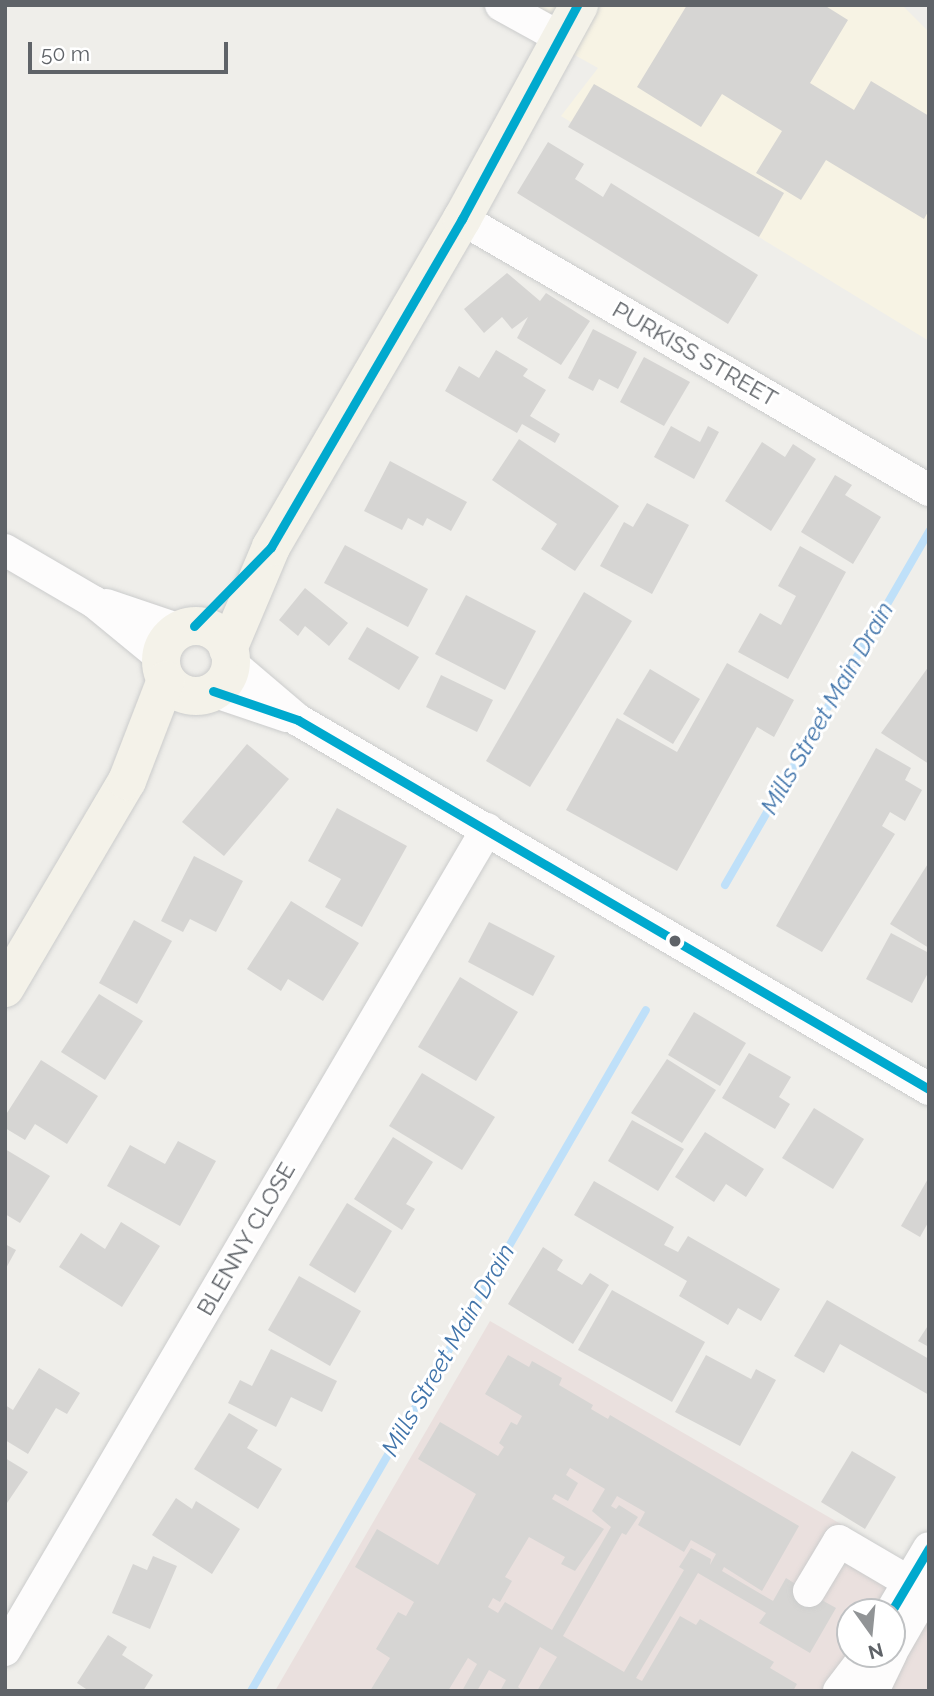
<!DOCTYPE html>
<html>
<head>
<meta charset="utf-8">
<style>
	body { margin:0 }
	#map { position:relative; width:934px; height:1696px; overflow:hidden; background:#efeeea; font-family:Raleway,sans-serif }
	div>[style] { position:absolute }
	.commercial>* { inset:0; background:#f7f3e4 }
	.medical>* { inset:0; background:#eae0de }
	.stream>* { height:8px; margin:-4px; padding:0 4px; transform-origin:4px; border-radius:4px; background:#bfe0f9 }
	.building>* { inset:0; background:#d6d5d3 }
	.roads { filter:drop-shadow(0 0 2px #cbcccc) drop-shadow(0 0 2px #cbcccc) }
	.minor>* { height:32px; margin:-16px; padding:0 16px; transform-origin:16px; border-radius:16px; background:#fdfcfc }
	.major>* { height:38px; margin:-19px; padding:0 19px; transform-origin:19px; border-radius:19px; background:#f4f2e9 }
	.major>.ring { margin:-19px; padding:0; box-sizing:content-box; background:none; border:38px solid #f4f2e9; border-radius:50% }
	.bus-1>* { height:9px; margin:-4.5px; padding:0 4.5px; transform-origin:4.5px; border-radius:4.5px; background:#00a9ce }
	.dots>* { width:19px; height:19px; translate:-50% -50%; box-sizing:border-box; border:4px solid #fff; border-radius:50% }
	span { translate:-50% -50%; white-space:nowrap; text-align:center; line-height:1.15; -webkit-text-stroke:6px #fff; paint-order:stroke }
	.street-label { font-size:23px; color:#5f6368 }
	.water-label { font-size:24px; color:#4174aa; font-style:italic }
	.frame { position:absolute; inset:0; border:7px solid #5f6368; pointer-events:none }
	.north { position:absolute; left:836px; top:1598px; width:70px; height:70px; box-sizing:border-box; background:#fff; border:2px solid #bfc1c3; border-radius:50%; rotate:165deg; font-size:19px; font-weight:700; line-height:28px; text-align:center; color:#5f6368 }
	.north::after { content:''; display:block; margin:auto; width:24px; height:32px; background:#919496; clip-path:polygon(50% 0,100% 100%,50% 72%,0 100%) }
	.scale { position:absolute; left:28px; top:42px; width:200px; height:32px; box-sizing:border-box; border:4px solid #5f6368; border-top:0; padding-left:9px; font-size:21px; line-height:24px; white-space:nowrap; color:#5f6368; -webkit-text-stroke:5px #fff; paint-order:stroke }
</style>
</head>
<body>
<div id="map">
	<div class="commercial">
		<i style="clip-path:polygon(485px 5px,902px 5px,929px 32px,929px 341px,561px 116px,598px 68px)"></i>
	</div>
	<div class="medical">
		<i style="clip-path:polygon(evenodd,490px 1321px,929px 1575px,929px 1691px,275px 1691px,490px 1321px,850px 1612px,892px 1612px,892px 1654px,850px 1654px,850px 1612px)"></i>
	</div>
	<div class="stream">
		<i style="left:725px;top:885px;width:409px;rotate:-60deg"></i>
		<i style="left:251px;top:1691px;width:787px;rotate:-59.89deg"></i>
	</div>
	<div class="building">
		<i style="clip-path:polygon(687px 5px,824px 5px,848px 20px,810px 83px,854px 110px,871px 81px,929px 116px,929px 210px,924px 219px,826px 160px,801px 200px,756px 173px,782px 131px,722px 94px,701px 127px,637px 87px)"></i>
		<i style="clip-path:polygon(594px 84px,784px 193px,759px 237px,568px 127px)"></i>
		<i style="clip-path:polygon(548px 142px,584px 164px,575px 179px,603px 197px,611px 183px,758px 275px,728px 324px,517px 193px)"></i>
		<i style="clip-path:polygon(507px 273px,540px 301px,546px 293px,590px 321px,561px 365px,517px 338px,528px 317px,512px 329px,502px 317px,484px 333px,464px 309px)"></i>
		<i style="clip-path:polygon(593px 329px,637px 352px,618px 389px,599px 379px,593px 391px,568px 378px)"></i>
		<i style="clip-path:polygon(496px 350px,528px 369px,523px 376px,546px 390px,530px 416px,560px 434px,555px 443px,522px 424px,517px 433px,445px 391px,459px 366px,479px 378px)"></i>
		<i style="clip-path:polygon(644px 357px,690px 382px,664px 426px,620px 402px)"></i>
		<i style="clip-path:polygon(671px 426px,700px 442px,708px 426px,719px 432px,694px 479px,654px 457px)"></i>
		<i style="clip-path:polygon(519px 439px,619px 506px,575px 571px,541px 549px,557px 524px,492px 480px)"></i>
		<i style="clip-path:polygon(762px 442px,785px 457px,793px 444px,816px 459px,771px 531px,725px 501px)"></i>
		<i style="clip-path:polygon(390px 461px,467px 502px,451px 531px,427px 518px,423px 526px,408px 518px,402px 530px,364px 511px)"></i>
		<i style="clip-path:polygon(835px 475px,852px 485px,845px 495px,881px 517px,853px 564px,801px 532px)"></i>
		<i style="clip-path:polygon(647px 503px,689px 525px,652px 594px,600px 566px,624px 522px,633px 527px)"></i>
		<i style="clip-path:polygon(345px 545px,428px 589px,408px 627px,324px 583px)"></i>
		<i style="clip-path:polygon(800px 546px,846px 572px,788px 679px,738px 652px,760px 613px,781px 625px,796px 596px,778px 586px)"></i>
		<i style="clip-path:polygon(305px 588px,348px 623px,329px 646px,305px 626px,298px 636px,279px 620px)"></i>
		<i style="clip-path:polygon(584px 592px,632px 621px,530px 787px,486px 761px)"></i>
		<i style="clip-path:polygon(466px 595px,536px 631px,505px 690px,435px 654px)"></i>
		<i style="clip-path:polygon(367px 627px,419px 657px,399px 690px,348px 659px)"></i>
		<i style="clip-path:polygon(727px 663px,794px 700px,774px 737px,757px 727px,677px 871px,566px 810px,617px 718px,677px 752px)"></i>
		<i style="clip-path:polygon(929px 666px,929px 764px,881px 733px)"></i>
		<i style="clip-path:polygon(650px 669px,700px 699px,673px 744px,623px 714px)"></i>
		<i style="clip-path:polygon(441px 675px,493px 700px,477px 732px,426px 707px)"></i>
		<i style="clip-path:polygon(247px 744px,289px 779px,224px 856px,182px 822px)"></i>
		<i style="clip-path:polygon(876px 748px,911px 768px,905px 780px,922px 790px,905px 821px,890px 812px,882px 826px,895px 834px,822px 952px,776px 926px)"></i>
		<i style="clip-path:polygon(337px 808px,407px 846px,362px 927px,325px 907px,341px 879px,308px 861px)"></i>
		<i style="clip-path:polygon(194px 856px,243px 881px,216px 932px,190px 919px,183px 932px,161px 921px)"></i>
		<i style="clip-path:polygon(929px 862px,929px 948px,890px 924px)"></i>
		<i style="clip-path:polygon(291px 901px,359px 943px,323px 1001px,288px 979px,281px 991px,247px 969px)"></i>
		<i style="clip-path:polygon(134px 920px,172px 941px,137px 1004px,99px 983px)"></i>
		<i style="clip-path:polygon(489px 922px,555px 956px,533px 996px,468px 962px)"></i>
		<i style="clip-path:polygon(891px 933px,929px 953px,929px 971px,912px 1003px,866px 979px)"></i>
		<i style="clip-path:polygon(460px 977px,518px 1012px,476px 1081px,418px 1047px)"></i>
		<i style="clip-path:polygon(99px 994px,143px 1021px,105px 1080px,61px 1052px)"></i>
		<i style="clip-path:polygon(694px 1012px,746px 1043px,720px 1086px,668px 1055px)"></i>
		<i style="clip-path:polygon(749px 1053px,791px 1077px,779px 1097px,790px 1104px,775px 1129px,722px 1098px)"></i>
		<i style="clip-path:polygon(667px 1059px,716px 1090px,682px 1143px,631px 1113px)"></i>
		<i style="clip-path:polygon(41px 1060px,98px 1096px,67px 1144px,35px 1124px,25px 1140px,5px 1128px,5px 1116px)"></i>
		<i style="clip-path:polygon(422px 1073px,495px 1117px,462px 1170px,389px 1126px)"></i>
		<i style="clip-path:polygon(814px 1108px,864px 1139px,833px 1189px,782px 1158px)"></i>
		<i style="clip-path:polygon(632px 1120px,684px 1149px,658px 1191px,608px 1161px)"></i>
		<i style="clip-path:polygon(705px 1132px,764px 1169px,746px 1197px,726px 1184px,714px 1202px,675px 1177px)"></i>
		<i style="clip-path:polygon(393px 1137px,433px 1162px,406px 1204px,415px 1209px,402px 1230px,354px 1199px)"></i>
		<i style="clip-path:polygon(178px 1141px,216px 1161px,180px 1226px,107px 1186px,130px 1145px,165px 1164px)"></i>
		<i style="clip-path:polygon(5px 1149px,50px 1176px,20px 1223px,5px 1214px)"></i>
		<i style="clip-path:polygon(929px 1177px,929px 1221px,920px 1237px,901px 1226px)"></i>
		<i style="clip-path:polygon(594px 1181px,674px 1227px,664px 1245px,678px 1252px,688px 1236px,780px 1289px,761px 1321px,738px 1308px,728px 1325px,679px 1296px,687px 1281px,574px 1215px)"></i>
		<i style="clip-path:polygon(347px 1203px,392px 1231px,355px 1293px,309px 1265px)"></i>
		<i style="clip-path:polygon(121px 1222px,160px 1246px,122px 1307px,59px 1267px,81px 1233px,105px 1249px)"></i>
		<i style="clip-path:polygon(5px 1244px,16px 1250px,5px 1270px)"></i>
		<i style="clip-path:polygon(543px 1247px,563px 1260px,557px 1270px,582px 1285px,590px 1273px,609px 1285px,573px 1344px,508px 1304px)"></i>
		<i style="clip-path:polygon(299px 1276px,361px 1311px,330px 1366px,268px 1330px)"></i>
		<i style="clip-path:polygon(612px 1290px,705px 1342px,672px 1402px,578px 1350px)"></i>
		<i style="clip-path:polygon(827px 1300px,929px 1359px,929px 1395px,840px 1344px,824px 1373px,794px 1356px)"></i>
		<i style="clip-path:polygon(929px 1324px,929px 1347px,918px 1341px)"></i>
		<i style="clip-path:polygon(271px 1349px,337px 1381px,322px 1412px,291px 1397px,276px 1427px,228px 1403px,240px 1380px,252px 1386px)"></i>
		<i style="clip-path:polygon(evenodd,508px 1355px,529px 1367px,532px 1361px,562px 1378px,559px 1385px,593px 1405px,591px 1409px,608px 1419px,610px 1415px,799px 1526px,762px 1591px,724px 1567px,722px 1571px,773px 1601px,786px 1578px,802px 1588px,798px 1595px,816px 1606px,820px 1599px,836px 1608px,810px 1653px,759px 1623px,766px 1613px,698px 1573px,636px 1678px,642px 1681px,680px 1616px,696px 1625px,700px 1619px,774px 1662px,770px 1668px,797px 1684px,793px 1691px,537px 1691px,557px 1657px,540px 1647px,518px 1687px,523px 1691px,500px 1691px,506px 1680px,489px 1670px,477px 1691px,462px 1691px,477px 1664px,468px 1658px,448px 1691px,370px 1691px,390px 1658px,376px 1649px,398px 1612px,406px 1616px,414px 1602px,355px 1567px,377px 1529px,438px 1565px,476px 1494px,418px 1459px,440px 1422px,498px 1456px,504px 1447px,499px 1443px,511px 1422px,517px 1425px,522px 1416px,485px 1394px,508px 1355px,570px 1468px,605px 1489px,592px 1511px,611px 1527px,552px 1630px,505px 1602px,498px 1613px,488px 1607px,493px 1598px,500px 1602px,512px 1581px,505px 1577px,529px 1537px,565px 1557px,561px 1564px,575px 1571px,604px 1529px,552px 1499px,555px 1494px,568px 1501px,578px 1483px,566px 1475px,570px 1468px,508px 1355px,617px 1496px,645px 1512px,638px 1525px,684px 1552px,691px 1540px,716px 1554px,710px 1565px,711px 1559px,691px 1548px,679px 1567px,684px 1570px,624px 1672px,563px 1636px,622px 1533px,626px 1535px,638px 1517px,619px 1505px,616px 1509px,611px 1506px,617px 1496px)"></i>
		<i style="clip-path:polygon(706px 1355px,751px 1379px,756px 1369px,776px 1380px,740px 1446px,675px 1412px)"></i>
		<i style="clip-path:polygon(39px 1368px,80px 1393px,67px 1414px,56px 1408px,28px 1454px,5px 1440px,5px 1405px,13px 1410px)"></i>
		<i style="clip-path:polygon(229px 1413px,258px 1430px,247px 1448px,282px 1469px,258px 1509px,194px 1469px)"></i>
		<i style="clip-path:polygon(852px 1451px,896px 1477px,865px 1529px,821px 1502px)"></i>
		<i style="clip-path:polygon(5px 1458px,28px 1472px,5px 1506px)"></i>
		<i style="clip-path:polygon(176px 1498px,192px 1509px,196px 1501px,240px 1529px,212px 1574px,152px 1535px)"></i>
		<i style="clip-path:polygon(153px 1556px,177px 1566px,150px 1629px,112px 1613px,133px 1564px,147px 1570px)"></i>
		<i style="clip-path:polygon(108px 1635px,127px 1647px,122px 1655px,153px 1675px,143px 1691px,89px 1691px,77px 1683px)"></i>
	</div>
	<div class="roads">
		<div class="minor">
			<i style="left:501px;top:5px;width:68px;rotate:28.8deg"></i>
			<i style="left:462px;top:219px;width:540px;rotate:30.13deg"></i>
			<i style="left:5px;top:550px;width:103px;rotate:30.3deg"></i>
			<i style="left:94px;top:602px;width:87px;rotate:39.4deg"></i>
			<i style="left:106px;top:605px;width:78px;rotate:18.7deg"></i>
			<i style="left:231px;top:663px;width:88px;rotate:40.4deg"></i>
			<i style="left:298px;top:720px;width:731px;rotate:30.32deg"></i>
			<i style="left:213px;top:691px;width:78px;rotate:18.7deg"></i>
			<i style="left:809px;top:1591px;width:58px;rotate:-59deg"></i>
			<i style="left:839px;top:1541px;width:101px;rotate:30.4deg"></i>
			<i style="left:891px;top:1612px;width:74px;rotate:-59.3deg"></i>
			<i style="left:5px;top:1650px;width:952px;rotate:-59.58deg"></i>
			<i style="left:892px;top:1651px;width:68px;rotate:-60deg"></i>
			<i style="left:839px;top:1691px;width:46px;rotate:-52.9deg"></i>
			<i style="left:873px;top:1691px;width:41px;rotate:-64.1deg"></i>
		</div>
		<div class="major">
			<i class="ring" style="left:161px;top:626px;width:32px;height:32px"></i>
			<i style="left:228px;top:649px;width:111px;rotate:-67.1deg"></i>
			<i style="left:271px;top:547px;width:380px;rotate:-59.8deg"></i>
			<i style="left:462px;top:219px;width:244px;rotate:-61.3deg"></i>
			<i style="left:5px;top:988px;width:240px;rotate:-59.5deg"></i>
			<i style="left:127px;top:781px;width:108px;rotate:-68.9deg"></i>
		</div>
	</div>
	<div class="bus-1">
		<i style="left:194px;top:626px;width:110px;rotate:-45.7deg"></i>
		<i style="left:271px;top:547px;width:380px;rotate:-59.8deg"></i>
		<i style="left:462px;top:219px;width:243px;rotate:-61.7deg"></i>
		<i style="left:213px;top:691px;width:90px;rotate:18.8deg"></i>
		<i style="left:298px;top:720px;width:731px;rotate:30.32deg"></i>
		<i style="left:891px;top:1612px;width:74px;rotate:-59.3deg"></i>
	</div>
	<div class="dots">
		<i style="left:675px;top:941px;background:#5f6368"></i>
	</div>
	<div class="street-label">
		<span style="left:695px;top:354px;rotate:30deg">PURKISS STREET</span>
		<span style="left:246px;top:1239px;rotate:-60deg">BLENNY CLOSE</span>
	</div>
	<div class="water-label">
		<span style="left:827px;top:708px;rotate:-60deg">Mills Street Main Drain</span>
		<span style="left:448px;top:1350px;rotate:-60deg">Mills Street Main Drain</span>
	</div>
	<div class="frame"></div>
	<div class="north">N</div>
	<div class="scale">50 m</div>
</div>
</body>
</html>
